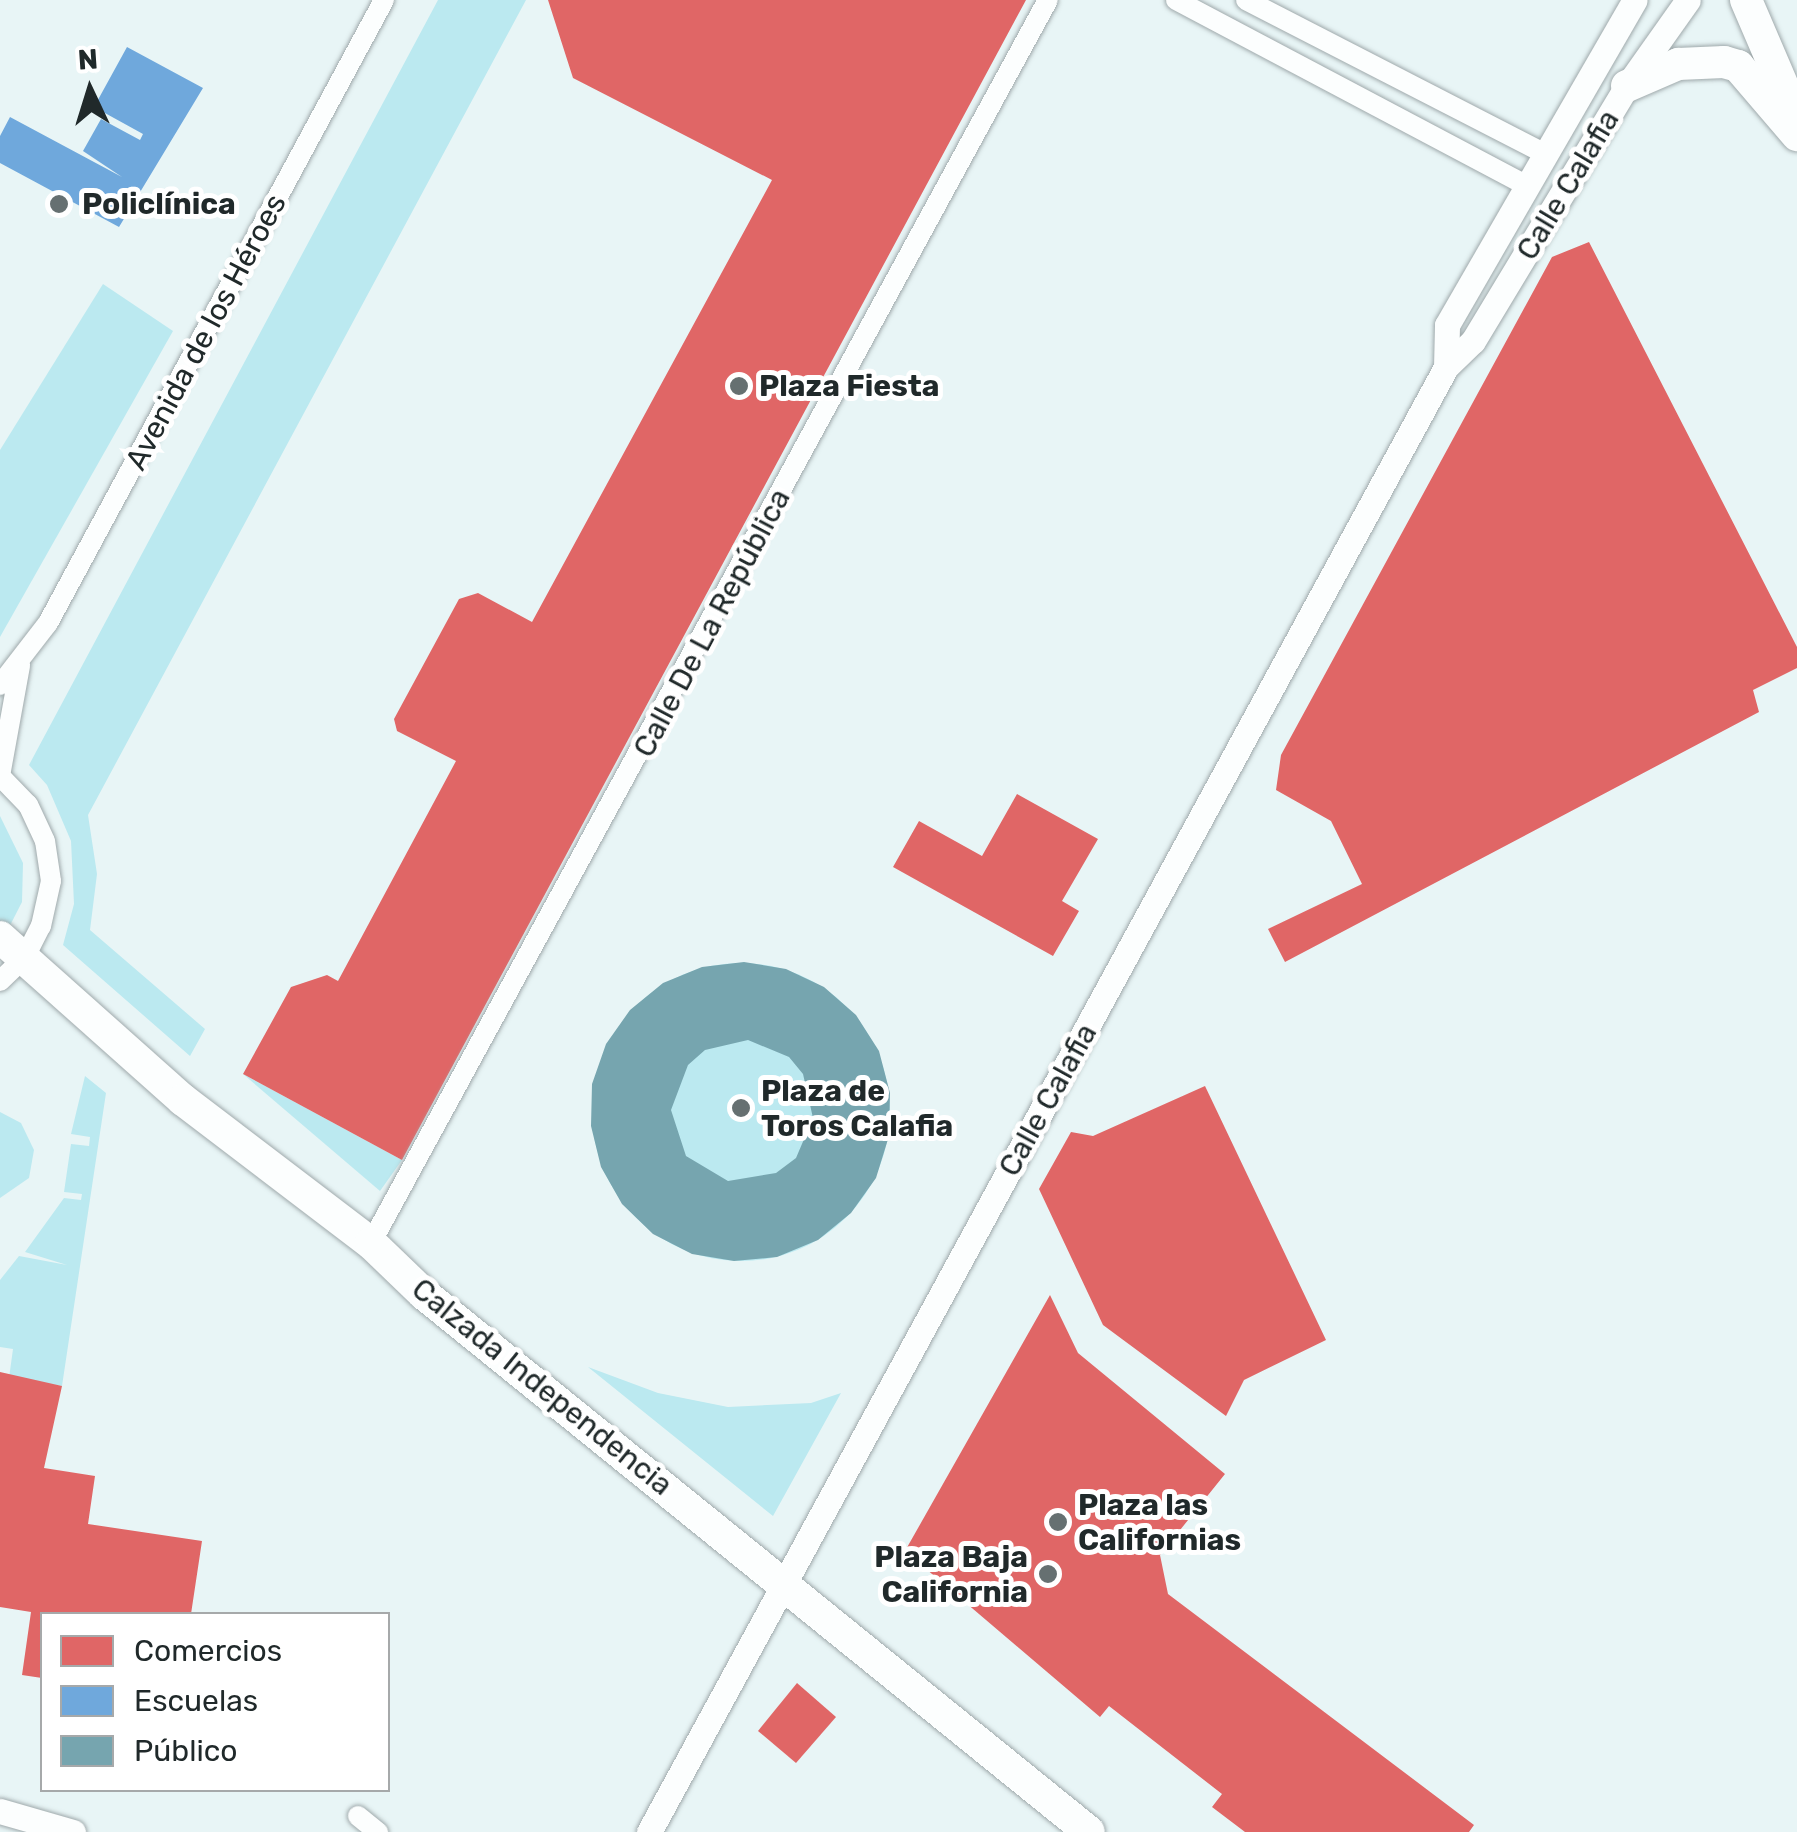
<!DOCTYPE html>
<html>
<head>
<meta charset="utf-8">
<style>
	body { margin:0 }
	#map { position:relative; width:1797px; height:1832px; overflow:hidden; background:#e8f5f6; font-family:Rubik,sans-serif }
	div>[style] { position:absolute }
	.green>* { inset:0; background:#bbe9f0 }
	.round { border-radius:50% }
	.shops>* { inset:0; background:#e06666 }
	.schools>* { inset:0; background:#6fa8dc }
	.public>* { inset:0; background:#76a5af }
	.roads { filter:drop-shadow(0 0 2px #9fa9ab) drop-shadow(0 0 2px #9fa9ab) }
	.minor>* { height:20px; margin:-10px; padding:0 10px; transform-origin:10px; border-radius:10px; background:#fcfefe }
	.tertiary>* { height:25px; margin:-12.5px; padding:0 12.5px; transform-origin:12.5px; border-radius:12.5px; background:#fcfefe }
	.primary>* { height:32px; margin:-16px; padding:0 16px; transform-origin:16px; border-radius:16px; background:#fcfefe }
	.dots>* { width:28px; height:28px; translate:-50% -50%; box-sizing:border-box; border:5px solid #fff; border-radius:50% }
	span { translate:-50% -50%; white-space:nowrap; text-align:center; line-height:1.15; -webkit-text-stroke:10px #fff; paint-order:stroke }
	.street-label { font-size:30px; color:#20292a }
	.poi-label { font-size:30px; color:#20292a; font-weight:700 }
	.left { translate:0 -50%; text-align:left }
	.right { translate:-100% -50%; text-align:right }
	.legend { position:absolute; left:40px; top:1612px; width:350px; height:180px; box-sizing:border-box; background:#fff; border:2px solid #a6a9aa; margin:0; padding:12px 18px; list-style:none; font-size:30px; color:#20292a }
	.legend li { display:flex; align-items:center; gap:20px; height:50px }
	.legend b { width:50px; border:2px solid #a6a9aa }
	.north { position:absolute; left:40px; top:40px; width:100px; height:100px; -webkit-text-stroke:8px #fff; paint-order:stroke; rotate:356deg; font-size:28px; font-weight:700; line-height:40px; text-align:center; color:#20292a }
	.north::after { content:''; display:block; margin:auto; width:35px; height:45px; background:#20292a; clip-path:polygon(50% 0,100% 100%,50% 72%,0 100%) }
</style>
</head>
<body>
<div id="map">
	<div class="green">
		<i style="clip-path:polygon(438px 0,526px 0,88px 815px,97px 874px,90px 930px,205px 1029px,190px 1056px,63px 945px,74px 904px,71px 841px,47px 785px,29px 765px)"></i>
		<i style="clip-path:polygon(103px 284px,173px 331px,0 637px,0 450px)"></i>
		<i style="clip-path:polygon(0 816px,23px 863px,22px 902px,0 945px)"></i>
		<i class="round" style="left:592px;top:963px;width:298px;height:298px"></i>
		<i style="clip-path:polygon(243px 1074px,402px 1160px,380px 1191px)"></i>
		<i style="clip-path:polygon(85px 1076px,106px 1093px,62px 1386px,9px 1378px,13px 1349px,0 1347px,0 1280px,19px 1256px,67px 1265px,25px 1252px,64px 1198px,81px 1200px,82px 1194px,64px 1192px,71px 1144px,89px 1146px,90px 1137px,71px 1134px)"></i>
		<i style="clip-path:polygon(0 1112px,21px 1123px,34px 1150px,29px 1178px,0 1198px)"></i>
		<i style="clip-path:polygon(588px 1367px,658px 1393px,728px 1407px,811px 1403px,841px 1393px,773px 1516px)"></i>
	</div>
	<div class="shops">
		<i style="clip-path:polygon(548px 0,1026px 0,402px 1160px,243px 1074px,291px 987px,327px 975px,338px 981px,456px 761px,397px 731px,394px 719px,459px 599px,478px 593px,532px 622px,772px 180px,573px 78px)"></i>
		<i style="clip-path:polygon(1589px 242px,1797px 647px,1797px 668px,1753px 690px,1759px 712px,1285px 962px,1268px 929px,1362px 884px,1331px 821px,1276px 790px,1281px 755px,1552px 257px)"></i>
		<i style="clip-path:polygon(1017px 794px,1098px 839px,1062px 901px,1079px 911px,1053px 956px,893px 867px,919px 821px,982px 856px)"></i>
		<i style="clip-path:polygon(1205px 1086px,1326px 1340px,1244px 1380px,1226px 1416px,1103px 1325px,1039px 1189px,1071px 1132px,1093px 1136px)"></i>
		<i style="clip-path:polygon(1050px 1295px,1078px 1353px,1225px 1474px,1160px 1555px,1168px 1594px,1474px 1825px,1469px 1832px,1245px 1832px,1212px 1807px,1222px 1794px,1109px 1706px,1100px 1717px,905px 1551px)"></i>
		<i style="clip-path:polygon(0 1372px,62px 1386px,44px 1468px,95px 1476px,88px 1524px,202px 1541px,191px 1614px,42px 1614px,42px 1678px,22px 1675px,31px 1612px,0 1607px)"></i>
		<i style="clip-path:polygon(797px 1683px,836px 1717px,796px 1763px,758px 1731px)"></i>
	</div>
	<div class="schools">
		<i style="clip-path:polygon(127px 47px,203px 88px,119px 227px,0 163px,0 136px,10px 117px,122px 177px,83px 151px,101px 119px,140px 140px,143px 134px,94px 107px)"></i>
	</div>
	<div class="public">
		<i style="clip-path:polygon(evenodd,744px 962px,786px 969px,824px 987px,856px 1015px,879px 1051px,890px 1093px,889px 1136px,876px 1178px,851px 1213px,818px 1240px,777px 1257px,734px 1261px,692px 1254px,653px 1234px,622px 1204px,601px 1167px,591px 1126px,592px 1084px,606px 1044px,630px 1010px,663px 983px,702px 967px,744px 962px,748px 1040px,789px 1057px,803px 1074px,813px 1118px,796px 1158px,776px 1173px,728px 1181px,686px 1156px,671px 1110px,688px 1065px,705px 1050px,748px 1040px)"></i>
	</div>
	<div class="roads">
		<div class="minor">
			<i style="left:1176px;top:0;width:399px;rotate:27.9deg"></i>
			<i style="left:1246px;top:0;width:337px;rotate:27.2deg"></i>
			<i style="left:0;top:685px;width:78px;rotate:-52.3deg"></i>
			<i style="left:48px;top:623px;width:708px;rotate:-61.66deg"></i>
			<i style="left:0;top:981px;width:35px;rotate:-44deg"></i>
			<i style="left:25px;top:957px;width:35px;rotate:-63deg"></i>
			<i style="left:41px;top:926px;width:46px;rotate:-77.5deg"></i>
			<i style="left:51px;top:881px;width:40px;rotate:-98.5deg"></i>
			<i style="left:45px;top:841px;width:40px;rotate:-115deg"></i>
			<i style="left:28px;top:805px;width:40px;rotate:-134deg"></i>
			<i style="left:0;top:776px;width:112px;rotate:-79.7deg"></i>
			<i style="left:371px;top:1243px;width:1415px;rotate:-61.43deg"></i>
			<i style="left:358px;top:1816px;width:26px;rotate:39deg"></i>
		</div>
		<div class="tertiary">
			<i style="left:1446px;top:367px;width:42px;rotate:-88.6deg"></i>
			<i style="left:1447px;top:325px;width:375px;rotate:-60deg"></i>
			<i style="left:0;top:1811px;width:76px;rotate:16deg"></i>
			<i style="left:649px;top:1832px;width:1668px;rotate:-61.45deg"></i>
			<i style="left:1446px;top:367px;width:37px;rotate:-44deg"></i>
			<i style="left:1473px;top:341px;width:298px;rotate:-58.9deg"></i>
			<i style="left:1627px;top:86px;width:105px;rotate:-54.7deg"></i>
		</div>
		<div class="primary">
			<i style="left:1746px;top:0;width:129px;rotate:66.8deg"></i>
			<i style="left:1627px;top:86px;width:56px;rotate:-23.3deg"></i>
			<i style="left:1678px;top:64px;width:46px;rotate:-2.5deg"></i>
			<i style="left:1724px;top:62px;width:15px;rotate:16deg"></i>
			<i style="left:1738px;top:66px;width:91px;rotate:49.5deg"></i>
			<i style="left:0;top:937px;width:245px;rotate:41.7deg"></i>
			<i style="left:183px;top:1100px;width:236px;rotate:37.3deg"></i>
			<i style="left:371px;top:1243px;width:74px;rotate:43.9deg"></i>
			<i style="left:424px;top:1294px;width:855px;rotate:38.97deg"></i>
		</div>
	</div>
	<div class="dots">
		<i style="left:59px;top:204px;background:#667071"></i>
		<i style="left:739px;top:386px;background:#667071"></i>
		<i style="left:741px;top:1108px;background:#667071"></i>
		<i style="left:1058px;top:1522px;background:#667071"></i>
		<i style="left:1048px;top:1574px;background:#667071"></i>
	</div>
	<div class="street-label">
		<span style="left:1568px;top:185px;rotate:-59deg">Calle Calafia</span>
		<span style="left:206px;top:332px;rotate:-62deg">Avenida de los Héroes</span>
		<span style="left:712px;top:623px;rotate:-62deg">Calle De La República</span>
		<span style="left:1048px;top:1100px;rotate:-61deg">Calle Calafia</span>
		<span style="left:542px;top:1387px;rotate:39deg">Calzada Independencia</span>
	</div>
	<div class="poi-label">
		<span class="left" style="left:82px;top:204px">Policlínica</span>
		<span class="left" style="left:759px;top:386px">Plaza Fiesta</span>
		<span class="left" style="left:761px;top:1108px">Plaza de<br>Toros Calafia</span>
		<span class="left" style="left:1078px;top:1522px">Plaza las<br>Californias</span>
		<span class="right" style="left:1028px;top:1574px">Plaza Baja<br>California</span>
	</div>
	<ul class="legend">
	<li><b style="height:28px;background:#e06666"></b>Comercios</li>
	<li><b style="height:28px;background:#6fa8dc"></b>Escuelas</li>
	<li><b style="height:28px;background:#76a5af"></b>Público</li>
	</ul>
	<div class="north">N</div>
</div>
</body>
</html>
